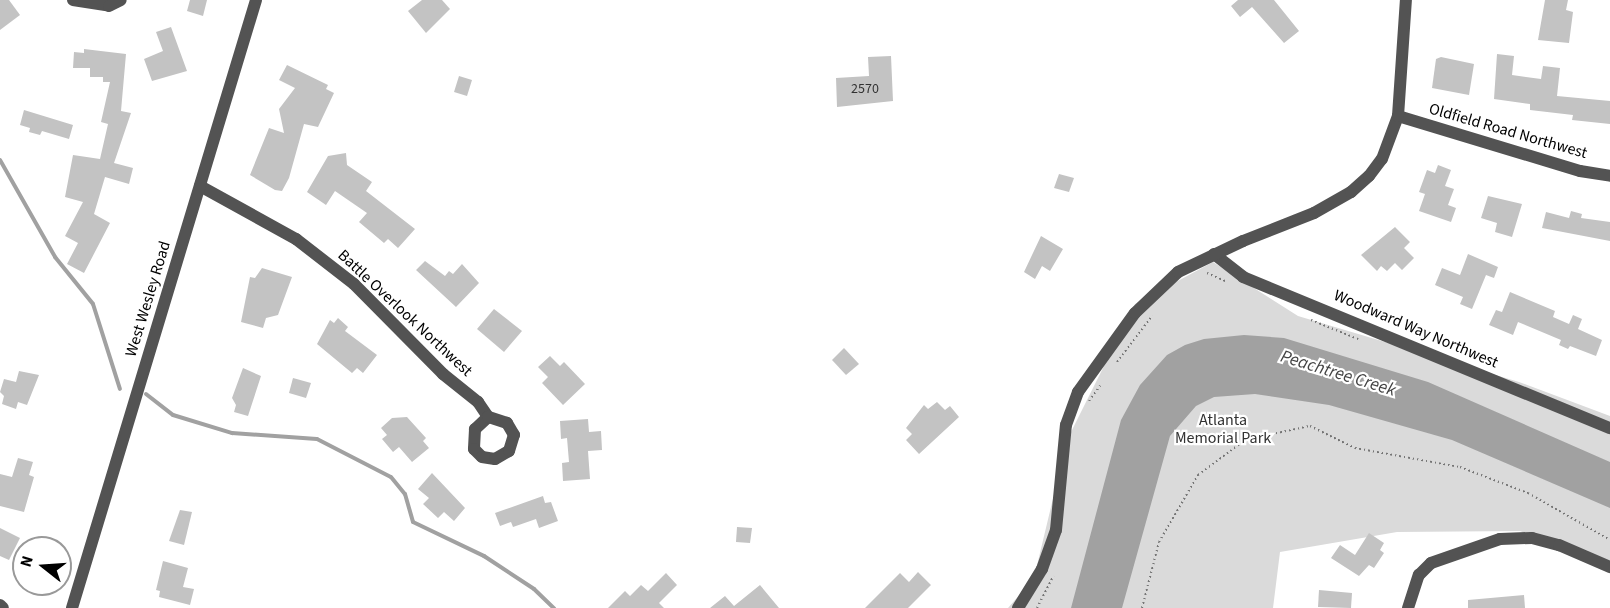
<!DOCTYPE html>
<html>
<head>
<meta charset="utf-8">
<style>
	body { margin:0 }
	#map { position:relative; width:1610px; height:608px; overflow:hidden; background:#fff; font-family:"Source Sans 3",sans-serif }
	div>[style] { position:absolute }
	.green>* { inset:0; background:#dadada }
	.water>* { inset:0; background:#a1a1a1 }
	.stream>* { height:4px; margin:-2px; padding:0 2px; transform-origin:2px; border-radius:2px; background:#a1a1a1 }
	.building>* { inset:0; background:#c3c3c3 }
	.path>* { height:2px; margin-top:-1px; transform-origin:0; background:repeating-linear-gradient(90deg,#757575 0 1.5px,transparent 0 4.5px) }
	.minor>* { height:12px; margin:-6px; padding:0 6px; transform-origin:6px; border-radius:6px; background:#535353 }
	.tertiary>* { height:12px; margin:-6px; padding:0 6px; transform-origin:6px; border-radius:6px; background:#535353 }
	span { translate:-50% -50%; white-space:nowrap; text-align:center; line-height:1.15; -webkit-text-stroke:4.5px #fff; paint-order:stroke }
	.number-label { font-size:14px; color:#313131 }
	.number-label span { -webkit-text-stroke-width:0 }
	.street-label { font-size:16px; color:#000 }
	.park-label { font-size:16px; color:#313131 }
	.water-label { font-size:18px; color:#424242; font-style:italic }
	.north { position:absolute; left:12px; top:536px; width:60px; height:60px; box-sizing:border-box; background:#fff; border:2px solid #999; border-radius:50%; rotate:287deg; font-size:16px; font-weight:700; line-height:24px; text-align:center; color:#000 }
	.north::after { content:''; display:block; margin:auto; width:21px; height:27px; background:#000; clip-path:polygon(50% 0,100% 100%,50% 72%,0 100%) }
</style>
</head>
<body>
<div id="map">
	<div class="green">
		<i style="clip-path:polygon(1213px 262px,1298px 316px,1519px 382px,1610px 416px,1610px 566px,1520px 531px,1397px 532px,1280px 552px,1273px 608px,1008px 608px,1034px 578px,1067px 440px,1135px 304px)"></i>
	</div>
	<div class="water">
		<i style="clip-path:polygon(1244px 335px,1284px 338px,1428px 382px,1610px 462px,1610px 508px,1452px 440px,1329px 405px,1255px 394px,1214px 397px,1196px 406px,1170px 436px,1122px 608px,1071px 608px,1121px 420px,1140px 385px,1167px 355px,1185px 345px,1204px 339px)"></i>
	</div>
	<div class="stream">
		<i style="left:0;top:160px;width:112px;rotate:60.4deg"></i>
		<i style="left:55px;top:257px;width:60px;rotate:51deg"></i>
		<i style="left:93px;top:304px;width:89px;rotate:72.4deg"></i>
		<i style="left:146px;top:394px;width:34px;rotate:38deg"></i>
		<i style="left:173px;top:415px;width:62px;rotate:17deg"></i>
		<i style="left:232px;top:433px;width:85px;rotate:4deg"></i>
		<i style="left:317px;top:439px;width:83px;rotate:27.2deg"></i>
		<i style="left:391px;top:477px;width:22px;rotate:51deg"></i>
		<i style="left:405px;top:494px;width:29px;rotate:74deg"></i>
		<i style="left:413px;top:522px;width:79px;rotate:25.6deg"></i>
		<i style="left:484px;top:556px;width:60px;rotate:33.4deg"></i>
		<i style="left:534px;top:589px;width:28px;rotate:44deg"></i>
	</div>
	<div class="building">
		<i style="clip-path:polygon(0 0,9px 0,20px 15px,0 30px)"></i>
		<i style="clip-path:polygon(190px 0,207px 0,203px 16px,187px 11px)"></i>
		<i style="clip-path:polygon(422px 0,442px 0,450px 9px,426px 33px,408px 11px)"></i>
		<i style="clip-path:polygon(1238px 0,1274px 0,1299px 31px,1284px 43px,1252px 7px,1240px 17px,1231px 6px)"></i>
		<i style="clip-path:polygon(1545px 0,1568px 0,1566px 10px,1573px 12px,1569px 43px,1538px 40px)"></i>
		<i style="clip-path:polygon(171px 27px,187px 71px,152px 81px,144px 59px,163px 51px,156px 32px)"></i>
		<i style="clip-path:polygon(84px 49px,126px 54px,121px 111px,131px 113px,114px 163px,133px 168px,129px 184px,105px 177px,94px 214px,110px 223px,84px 273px,67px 264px,78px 243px,65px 236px,83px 202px,65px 197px,73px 155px,100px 159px,108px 124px,101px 122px,110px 82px,103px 82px,103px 77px,90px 77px,90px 68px,73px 68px,74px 52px,84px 53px)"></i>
		<i style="clip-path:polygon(1497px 54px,1514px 56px,1512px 75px,1541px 79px,1543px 66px,1560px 68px,1557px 96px,1610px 101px,1610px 124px,1572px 120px,1573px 115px,1530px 110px,1530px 104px,1494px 99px)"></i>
		<i style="clip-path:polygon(891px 56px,893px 101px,837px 107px,836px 78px,869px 76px,868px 57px)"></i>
		<i style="clip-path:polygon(1441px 57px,1474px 64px,1469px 95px,1432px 88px,1436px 59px)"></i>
		<i style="clip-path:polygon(287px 65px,328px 85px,326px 89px,334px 93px,318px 127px,304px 124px,289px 178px,282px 191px,275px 190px,250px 175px,269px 128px,284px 133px,279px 109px,295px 88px,279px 80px)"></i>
		<i style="clip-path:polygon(459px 76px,472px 80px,467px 96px,454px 92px)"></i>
		<i style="clip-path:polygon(24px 110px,73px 125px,69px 139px,42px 131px,40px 135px,29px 132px,30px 128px,20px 125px)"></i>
		<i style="clip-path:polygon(346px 153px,347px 165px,372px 182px,366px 191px,415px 229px,398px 248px,388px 239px,384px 243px,359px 222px,367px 213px,335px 191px,326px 205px,307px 192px,328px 156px)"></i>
		<i style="clip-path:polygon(1438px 165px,1451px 170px,1445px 186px,1454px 189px,1448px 205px,1456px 208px,1451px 222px,1419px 211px,1425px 194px,1419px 192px,1427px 170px,1435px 173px)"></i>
		<i style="clip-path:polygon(1059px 174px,1074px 178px,1069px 192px,1054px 188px)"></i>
		<i style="clip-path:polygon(1488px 196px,1522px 204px,1512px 237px,1495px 232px,1497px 223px,1481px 218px)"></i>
		<i style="clip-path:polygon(1571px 211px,1582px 214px,1581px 218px,1610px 222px,1610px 241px,1542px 228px,1546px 212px,1569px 218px)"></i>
		<i style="clip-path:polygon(1395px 227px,1410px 242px,1404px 248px,1414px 258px,1402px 270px,1395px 263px,1387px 271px,1381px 266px,1377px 271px,1361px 255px)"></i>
		<i style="clip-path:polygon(1041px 236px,1063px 249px,1050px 271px,1042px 266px,1035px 279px,1024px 272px)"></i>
		<i style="clip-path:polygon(1468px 254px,1498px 267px,1494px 278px,1486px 275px,1472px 309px,1460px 304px,1463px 297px,1435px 285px,1442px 268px,1460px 275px)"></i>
		<i style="clip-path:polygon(425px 261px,445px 276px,449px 271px,453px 274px,462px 264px,479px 283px,456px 307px,416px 270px)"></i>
		<i style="clip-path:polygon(262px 268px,292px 277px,278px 315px,266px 318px,263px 328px,241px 322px,250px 277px,255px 278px)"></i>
		<i style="clip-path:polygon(1510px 292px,1555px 311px,1553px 317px,1569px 324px,1573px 315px,1582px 319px,1578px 329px,1602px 340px,1596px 356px,1570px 346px,1568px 349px,1559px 345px,1561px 340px,1518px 322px,1513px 335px,1489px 325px,1496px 310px,1502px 312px)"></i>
		<i style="clip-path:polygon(494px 309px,522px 331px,504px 352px,477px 329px)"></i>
		<i style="clip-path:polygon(338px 318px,348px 327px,345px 331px,377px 355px,363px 373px,357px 368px,352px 373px,317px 344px,330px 320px,334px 323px)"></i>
		<i style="clip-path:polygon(844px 348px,859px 364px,846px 375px,832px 360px)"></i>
		<i style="clip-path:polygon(550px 356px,560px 366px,564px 362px,585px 384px,563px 405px,542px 383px,548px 377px,538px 367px)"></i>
		<i style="clip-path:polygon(243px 368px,261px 376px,248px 416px,234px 412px,236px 405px,232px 398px)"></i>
		<i style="clip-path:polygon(19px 371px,39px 375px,27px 405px,18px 402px,16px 409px,2px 404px,4px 396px,0 392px,4px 379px,16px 382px)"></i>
		<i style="clip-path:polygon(293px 378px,311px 383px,306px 398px,289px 393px)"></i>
		<i style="clip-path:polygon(937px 402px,945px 410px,950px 406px,959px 417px,919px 454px,906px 440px,912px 434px,906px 428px,924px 405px,928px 409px)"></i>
		<i style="clip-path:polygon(407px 417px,426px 438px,423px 441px,429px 448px,412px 462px,399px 447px,393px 452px,382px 439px,387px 435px,381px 428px,392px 418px)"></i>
		<i style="clip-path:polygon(588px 419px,589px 432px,601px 431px,602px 450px,588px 451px,590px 479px,563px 481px,562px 463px,569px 462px,567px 438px,561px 439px,560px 421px)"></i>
		<i style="clip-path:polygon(18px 458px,33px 462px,29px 475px,34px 477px,24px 512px,0 506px,0 474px,12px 477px)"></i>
		<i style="clip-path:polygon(432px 473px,465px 508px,454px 521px,444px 512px,438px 518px,423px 504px,429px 498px,418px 489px)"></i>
		<i style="clip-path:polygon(543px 496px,545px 503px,551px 502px,558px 521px,539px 528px,536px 519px,513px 527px,511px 522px,500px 526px,495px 513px)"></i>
		<i style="clip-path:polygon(180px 510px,192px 512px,184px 545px,169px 541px)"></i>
		<i style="clip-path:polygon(737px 527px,752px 528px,750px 543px,736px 542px)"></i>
		<i style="clip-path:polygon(0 528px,20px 538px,9px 560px,0 556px)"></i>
		<i style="clip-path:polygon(1369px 533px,1384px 543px,1380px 550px,1384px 553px,1374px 568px,1369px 565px,1359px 576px,1331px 558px,1340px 545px,1355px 555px)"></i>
		<i style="clip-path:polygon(163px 561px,188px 568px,183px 587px,194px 589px,190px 605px,159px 597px,160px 591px,156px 590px)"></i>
		<i style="clip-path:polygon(918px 572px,931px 585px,908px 608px,865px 608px,900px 573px,909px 582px)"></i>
		<i style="clip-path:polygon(666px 573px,677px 585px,659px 603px,664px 608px,608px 608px,625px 591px,630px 596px,641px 585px,648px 591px)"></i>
		<i style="clip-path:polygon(760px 585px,779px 608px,710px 608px,725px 596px,734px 606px)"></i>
		<i style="clip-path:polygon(1319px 590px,1352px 593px,1351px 608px,1318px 607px)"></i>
		<i style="clip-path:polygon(1524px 595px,1525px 608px,1468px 608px,1468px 600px)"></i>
	</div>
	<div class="path">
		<i style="left:1207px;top:273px;width:22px;rotate:24deg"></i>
		<i style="left:1311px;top:320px;width:51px;rotate:22deg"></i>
		<i style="left:1117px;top:362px;width:58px;rotate:-52.7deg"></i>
		<i style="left:1089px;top:401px;width:19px;rotate:-54deg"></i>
		<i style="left:1037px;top:608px;width:36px;rotate:-63deg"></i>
		<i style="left:1142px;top:608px;width:68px;rotate:-75.6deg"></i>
		<i style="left:1159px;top:542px;width:78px;rotate:-59.8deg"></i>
		<i style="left:1198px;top:475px;width:59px;rotate:-36.7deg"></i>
		<i style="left:1245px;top:440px;width:66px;rotate:-12.2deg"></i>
		<i style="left:1310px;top:426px;width:50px;rotate:26.1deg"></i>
		<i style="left:1355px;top:448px;width:107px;rotate:10.3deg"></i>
		<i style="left:1460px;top:467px;width:73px;rotate:20.9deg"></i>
		<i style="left:1528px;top:493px;width:95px;rotate:29.8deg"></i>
	</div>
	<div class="minor">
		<i style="left:73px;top:0;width:36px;rotate:9deg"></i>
		<i style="left:109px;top:6px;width:13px;rotate:-27deg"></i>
		<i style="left:1398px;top:116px;width:190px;rotate:16.8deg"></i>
		<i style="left:1580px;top:171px;width:30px;rotate:9deg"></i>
		<i style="left:200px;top:186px;width:110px;rotate:28.9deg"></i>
		<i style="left:296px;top:239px;width:73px;rotate:37.8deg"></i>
		<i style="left:354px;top:284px;width:127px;rotate:45.3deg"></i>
		<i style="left:443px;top:374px;width:45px;rotate:38.7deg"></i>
		<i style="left:478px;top:402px;width:18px;rotate:56deg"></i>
		<i style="left:488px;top:417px;width:18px;rotate:137deg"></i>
		<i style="left:475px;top:429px;width:20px;rotate:93deg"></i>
		<i style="left:474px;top:449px;width:11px;rotate:45deg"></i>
		<i style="left:482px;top:457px;width:13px;rotate:9deg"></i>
		<i style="left:495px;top:459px;width:16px;rotate:-30deg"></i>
		<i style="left:509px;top:451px;width:17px;rotate:-73deg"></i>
		<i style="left:514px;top:435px;width:14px;rotate:-120deg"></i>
		<i style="left:507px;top:423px;width:20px;rotate:-162deg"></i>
		<i style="left:1214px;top:254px;width:37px;rotate:38deg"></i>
		<i style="left:1243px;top:277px;width:397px;rotate:22.4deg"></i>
		<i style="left:0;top:605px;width:4px;rotate:45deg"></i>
		<i style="left:1018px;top:608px;width:46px;rotate:-58.4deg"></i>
		<i style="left:1042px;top:569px;width:41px;rotate:-70.3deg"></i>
		<i style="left:1056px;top:530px;width:105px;rotate:-84.6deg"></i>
		<i style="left:1066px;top:425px;width:35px;rotate:-70deg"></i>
		<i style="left:1078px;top:392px;width:97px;rotate:-54.2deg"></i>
		<i style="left:1135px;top:313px;width:59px;rotate:-43.6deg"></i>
		<i style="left:1178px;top:272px;width:72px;rotate:-25.5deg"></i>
		<i style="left:1243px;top:241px;width:76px;rotate:-21.5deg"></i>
		<i style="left:1314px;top:213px;width:43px;rotate:-29.6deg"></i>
		<i style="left:1351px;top:192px;width:24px;rotate:-42deg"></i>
		<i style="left:1369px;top:176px;width:21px;rotate:-53deg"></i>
		<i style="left:1382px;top:159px;width:46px;rotate:-69.6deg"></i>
		<i style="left:1398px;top:116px;width:116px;rotate:-86.1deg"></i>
		<i style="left:1408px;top:608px;width:35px;rotate:-72deg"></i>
		<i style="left:1419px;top:575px;width:17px;rotate:-45deg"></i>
		<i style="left:1431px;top:563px;width:73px;rotate:-19.2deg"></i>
		<i style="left:1500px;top:539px;width:32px;rotate:-2deg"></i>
		<i style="left:1532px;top:538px;width:28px;rotate:15deg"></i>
		<i style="left:1559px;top:545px;width:56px;rotate:23.3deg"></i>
	</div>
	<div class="tertiary">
		<i style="left:72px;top:608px;width:635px;rotate:-73.16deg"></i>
	</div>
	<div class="number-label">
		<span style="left:865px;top:89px">2570</span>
	</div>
	<div class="street-label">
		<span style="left:1508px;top:131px;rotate:16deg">Oldfield Road Northwest</span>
		<span style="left:148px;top:299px;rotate:-73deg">West Wesley Road</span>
		<span style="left:405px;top:313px;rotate:43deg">Battle Overlook Northwest</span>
		<span style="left:1416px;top:329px;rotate:23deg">Woodward Way Northwest</span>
	</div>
	<div class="park-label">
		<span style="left:1223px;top:429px">Atlanta<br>Memorial Park</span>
	</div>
	<div class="water-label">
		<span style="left:1338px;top:374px;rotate:17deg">Peachtree Creek</span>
	</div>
	<div class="north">N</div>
</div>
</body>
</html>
